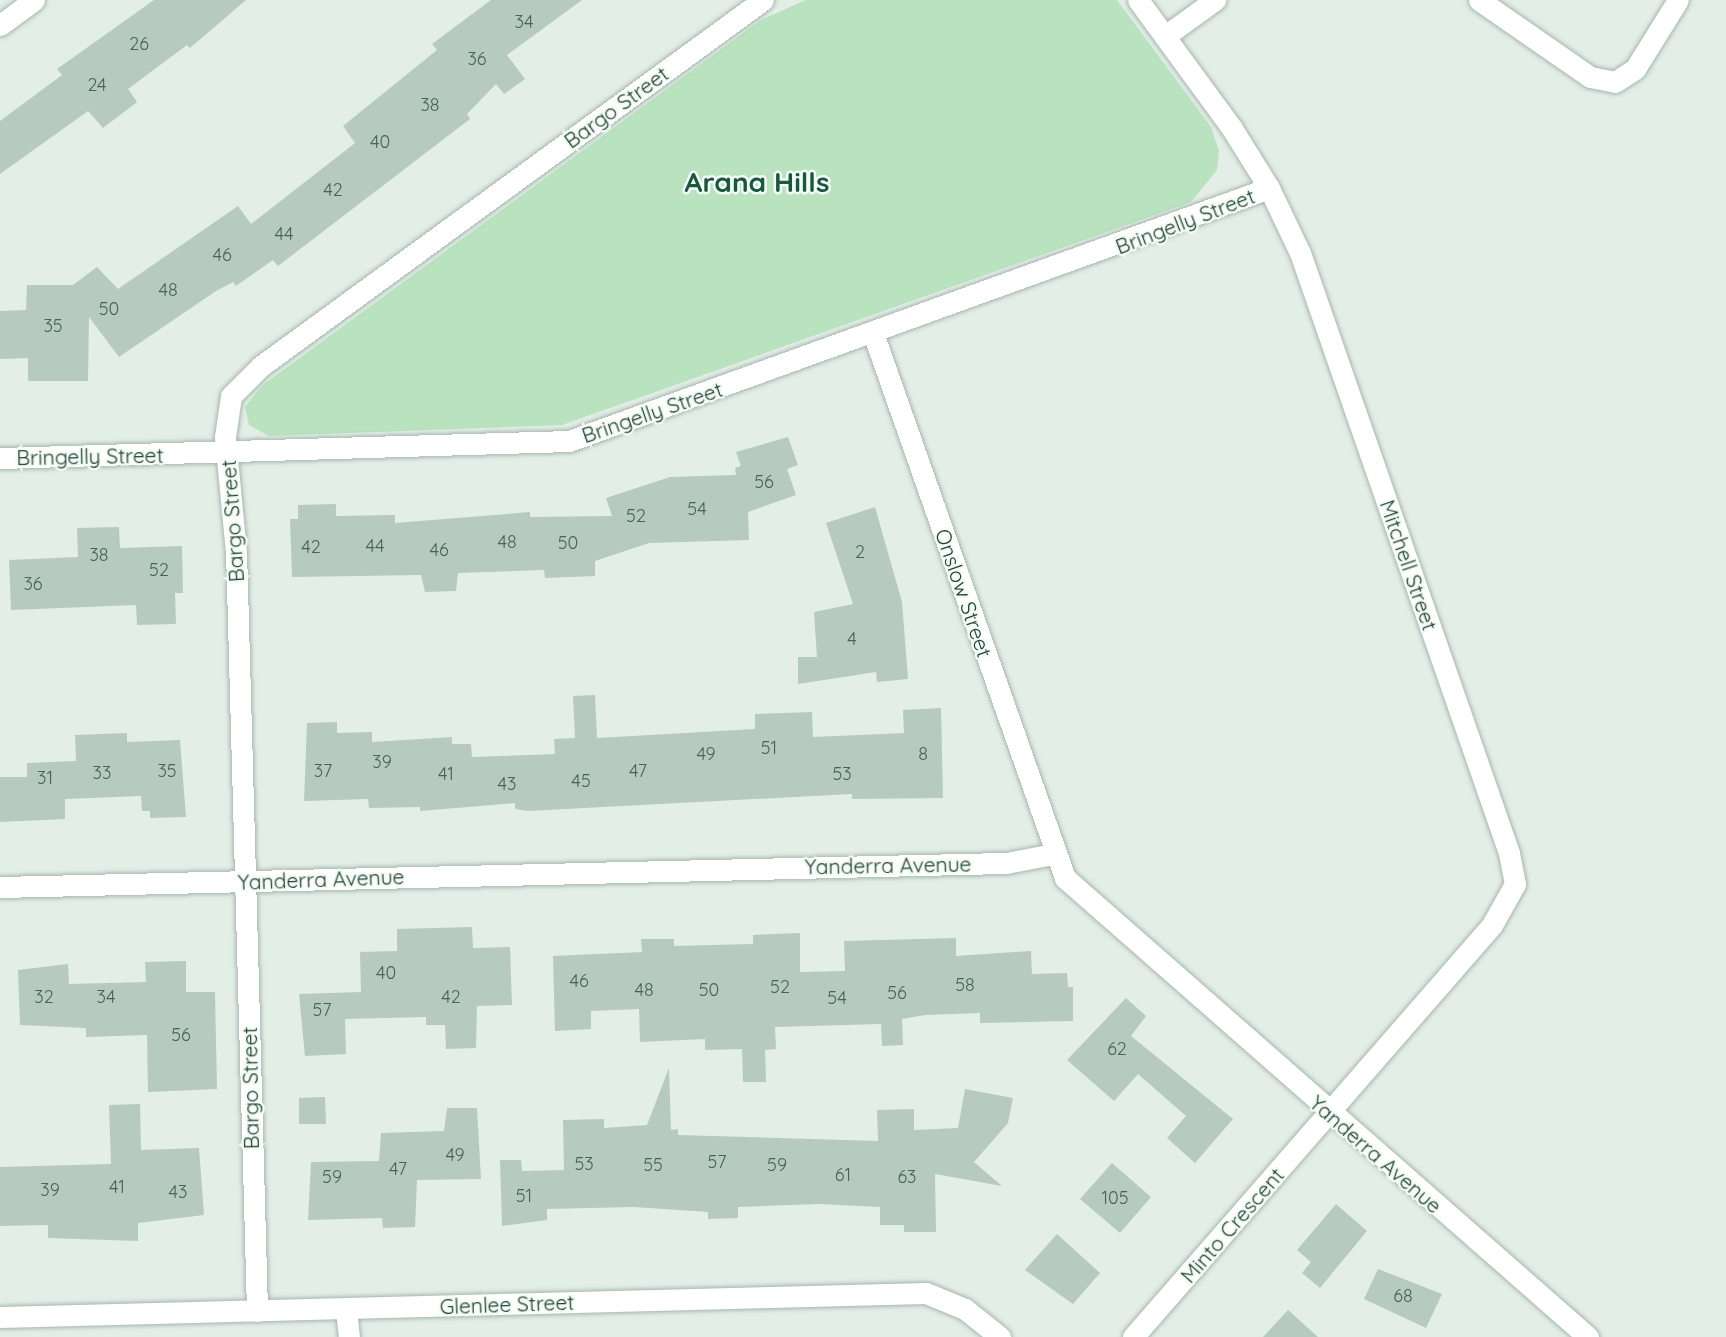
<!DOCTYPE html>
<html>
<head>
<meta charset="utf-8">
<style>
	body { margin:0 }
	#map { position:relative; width:1726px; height:1337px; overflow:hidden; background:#e3eee7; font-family:Quicksand,sans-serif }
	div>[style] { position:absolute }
	.green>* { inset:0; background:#b9e2be }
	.building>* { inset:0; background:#b7cac0 }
	.roads { filter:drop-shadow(0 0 2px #a5b7ae) drop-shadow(0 0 2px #a5b7ae) }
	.minor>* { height:21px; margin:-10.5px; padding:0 10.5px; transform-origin:10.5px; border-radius:10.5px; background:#fff }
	span { translate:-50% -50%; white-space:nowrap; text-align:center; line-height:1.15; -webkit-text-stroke:5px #f4faf6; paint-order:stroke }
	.number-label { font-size:18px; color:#466457 }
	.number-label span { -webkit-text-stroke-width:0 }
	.street-label { font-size:21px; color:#204234 }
	.district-label { font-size:28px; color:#19573e; font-weight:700 }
</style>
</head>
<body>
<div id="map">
	<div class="green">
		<i style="clip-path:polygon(806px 0,1117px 0,1211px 127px,1219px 151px,1217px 170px,1191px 202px,562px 425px,269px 436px,249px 425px,245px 407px,263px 385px,761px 20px)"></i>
	</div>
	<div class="building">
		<i style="clip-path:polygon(154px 0,246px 0,190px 48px,187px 45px,128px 89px,137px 102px,103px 128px,88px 111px,0 174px,0 121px,62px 75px,57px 69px)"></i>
		<i style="clip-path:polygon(491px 0,582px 0,507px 55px,525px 79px,504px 94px,496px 84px,467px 114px,470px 119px,278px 266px,273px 260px,236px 286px,233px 282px,216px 291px,119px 357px,89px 317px,88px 381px,28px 381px,28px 358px,0 359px,0 311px,26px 310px,27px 285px,73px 285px,97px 267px,118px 289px,238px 206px,251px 224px,355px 143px,343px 126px,437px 50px,432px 44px)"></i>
		<i style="clip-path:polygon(788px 437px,798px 465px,787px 469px,796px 495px,748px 512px,749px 540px,649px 543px,595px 561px,595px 576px,545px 578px,544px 570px,458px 573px,456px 591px,425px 592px,421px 575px,292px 577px,290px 519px,298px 519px,298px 505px,336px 504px,336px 516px,395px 515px,395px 523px,530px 512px,530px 517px,612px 516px,606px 498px,670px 477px,736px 475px,735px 468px,741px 466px,736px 452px)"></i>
		<i style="clip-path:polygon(875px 507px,902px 602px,908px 679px,877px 682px,876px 672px,798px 684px,798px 657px,817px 657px,814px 612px,853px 604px,826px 523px)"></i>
		<i style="clip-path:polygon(119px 527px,120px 548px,182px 546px,183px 593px,175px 593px,176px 624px,137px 625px,136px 605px,11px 610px,9px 560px,78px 557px,77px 528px)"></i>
		<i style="clip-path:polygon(595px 695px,597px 738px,755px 729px,755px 714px,812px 712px,813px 737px,904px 733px,903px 710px,941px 708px,943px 798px,852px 799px,852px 794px,528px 811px,515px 809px,515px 803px,420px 811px,420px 807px,369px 808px,368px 799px,304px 801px,307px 723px,337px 722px,337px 733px,372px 732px,372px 742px,452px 737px,452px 744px,471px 744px,472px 757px,555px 754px,554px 739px,575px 738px,573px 696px)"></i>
		<i style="clip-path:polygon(127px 733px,127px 742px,180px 740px,186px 817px,150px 818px,150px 811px,142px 811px,141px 796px,65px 799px,65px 819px,0 822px,0 777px,27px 777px,27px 763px,76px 761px,75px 735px)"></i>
		<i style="clip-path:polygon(472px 927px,473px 948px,510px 947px,512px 1005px,477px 1006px,476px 1048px,446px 1049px,445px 1025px,426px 1025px,426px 1017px,345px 1019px,346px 1054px,305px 1056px,299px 994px,361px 992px,360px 952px,397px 951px,397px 929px)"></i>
		<i style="clip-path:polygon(800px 933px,800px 972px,845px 971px,844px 941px,956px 938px,956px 956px,1031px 951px,1032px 974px,1067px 973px,1068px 987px,1073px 987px,1073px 1021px,980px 1023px,980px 1013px,925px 1015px,902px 1019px,903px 1045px,882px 1046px,881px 1024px,775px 1027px,776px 1049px,765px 1050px,766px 1082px,743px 1082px,742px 1049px,705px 1050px,705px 1039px,640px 1042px,639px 1009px,591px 1011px,591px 1029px,555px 1031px,553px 956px,642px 952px,641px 939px,674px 939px,674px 946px,753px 944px,753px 935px)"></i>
		<i style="clip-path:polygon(186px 961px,186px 992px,215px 992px,217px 1089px,148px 1092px,147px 1035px,86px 1037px,86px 1028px,20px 1025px,18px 970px,68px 964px,69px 984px,146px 982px,145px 962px)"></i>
		<i style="clip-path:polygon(1126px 998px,1146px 1016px,1131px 1036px,1233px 1119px,1195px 1163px,1167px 1138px,1186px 1116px,1138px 1074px,1114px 1101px,1067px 1060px)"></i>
		<i style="clip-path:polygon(669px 1068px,671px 1130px,678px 1129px,678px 1135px,878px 1141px,877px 1110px,914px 1109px,914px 1130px,958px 1128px,965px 1089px,1013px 1098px,1008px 1123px,974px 1162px,1002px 1186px,935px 1174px,936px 1232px,904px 1232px,904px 1225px,880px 1225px,880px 1207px,819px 1204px,738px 1207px,738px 1218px,708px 1219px,708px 1212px,634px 1207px,547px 1209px,547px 1220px,502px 1226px,500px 1160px,521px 1160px,522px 1171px,564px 1170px,563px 1120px,604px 1119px,604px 1128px,647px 1125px)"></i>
		<i style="clip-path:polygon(325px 1097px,326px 1124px,299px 1124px,299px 1098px)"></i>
		<i style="clip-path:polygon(140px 1104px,141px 1150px,199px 1148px,204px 1215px,138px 1223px,138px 1241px,48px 1238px,48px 1225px,0 1226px,0 1167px,111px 1164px,109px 1105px)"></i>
		<i style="clip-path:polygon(447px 1108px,477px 1108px,481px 1179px,417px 1180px,415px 1227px,383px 1228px,382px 1218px,308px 1220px,311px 1162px,379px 1161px,381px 1133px,444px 1131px)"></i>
		<i style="clip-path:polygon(1112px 1163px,1151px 1197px,1120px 1233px,1080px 1199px)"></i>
		<i style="clip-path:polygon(1336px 1204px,1367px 1231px,1320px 1288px,1302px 1273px,1311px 1262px,1297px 1250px)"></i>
		<i style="clip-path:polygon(1057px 1234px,1100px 1273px,1073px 1304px,1025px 1270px)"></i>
		<i style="clip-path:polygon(1378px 1269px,1442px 1294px,1426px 1328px,1364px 1299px)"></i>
		<i style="clip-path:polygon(1288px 1310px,1318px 1337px,1263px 1337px)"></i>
	</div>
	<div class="roads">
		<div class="minor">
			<i style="left:1479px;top:0;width:135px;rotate:34.7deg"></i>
			<i style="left:1590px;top:77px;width:25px;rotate:11deg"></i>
			<i style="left:1615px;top:82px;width:24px;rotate:-33deg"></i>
			<i style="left:1635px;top:69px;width:81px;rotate:-58.1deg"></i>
			<i style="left:0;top:25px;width:42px;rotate:-36.3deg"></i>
			<i style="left:1165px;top:36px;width:62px;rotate:-35.8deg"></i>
			<i style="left:873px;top:333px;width:578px;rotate:70.59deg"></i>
			<i style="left:1065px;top:878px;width:696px;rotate:41.27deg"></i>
			<i style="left:0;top:458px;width:569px;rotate:-1.71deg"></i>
			<i style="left:569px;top:441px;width:744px;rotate:-19.87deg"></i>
			<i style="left:0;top:887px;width:1006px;rotate:-1.37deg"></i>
			<i style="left:1006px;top:863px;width:48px;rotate:-10.8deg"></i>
			<i style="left:346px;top:1309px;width:28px;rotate:84deg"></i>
			<i style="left:257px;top:1311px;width:759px;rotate:-91.58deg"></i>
			<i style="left:236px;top:552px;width:116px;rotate:-95.5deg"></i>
			<i style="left:225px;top:437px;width:41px;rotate:-81.7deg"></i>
			<i style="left:231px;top:396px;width:42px;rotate:-45deg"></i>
			<i style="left:261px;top:366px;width:621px;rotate:-36.1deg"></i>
			<i style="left:0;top:1317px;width:926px;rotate:-1.48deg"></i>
			<i style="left:926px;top:1293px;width:42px;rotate:22.3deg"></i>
			<i style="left:965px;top:1309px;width:45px;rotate:38.7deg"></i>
			<i style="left:1133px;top:1337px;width:546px;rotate:-48.93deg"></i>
			<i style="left:1492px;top:925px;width:47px;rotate:-60.7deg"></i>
			<i style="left:1515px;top:884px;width:32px;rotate:-101deg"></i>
			<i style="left:1509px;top:853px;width:635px;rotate:-109.2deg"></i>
			<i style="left:1300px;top:253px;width:72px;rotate:-115.5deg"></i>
			<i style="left:1269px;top:188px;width:72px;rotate:-121.9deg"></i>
			<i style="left:1231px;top:127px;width:157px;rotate:-126.2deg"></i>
		</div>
	</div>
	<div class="number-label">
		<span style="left:524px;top:22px">34</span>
		<span style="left:139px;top:44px">26</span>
		<span style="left:477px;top:59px">36</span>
		<span style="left:97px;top:85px">24</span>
		<span style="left:430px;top:105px">38</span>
		<span style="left:380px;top:142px">40</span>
		<span style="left:333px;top:190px">42</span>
		<span style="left:284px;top:234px">44</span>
		<span style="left:222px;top:255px">46</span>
		<span style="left:168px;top:290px">48</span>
		<span style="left:109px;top:309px">50</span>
		<span style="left:53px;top:326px">35</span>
		<span style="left:764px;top:482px">56</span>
		<span style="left:697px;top:509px">54</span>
		<span style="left:636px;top:516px">52</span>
		<span style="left:507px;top:542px">48</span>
		<span style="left:568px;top:543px">50</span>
		<span style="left:375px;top:546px">44</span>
		<span style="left:311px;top:547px">42</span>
		<span style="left:439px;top:550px">46</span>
		<span style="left:860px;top:552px">2</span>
		<span style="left:99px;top:555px">38</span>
		<span style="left:159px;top:570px">52</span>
		<span style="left:33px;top:584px">36</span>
		<span style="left:852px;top:639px">4</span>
		<span style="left:769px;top:748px">51</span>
		<span style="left:706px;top:754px">49</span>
		<span style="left:923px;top:754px">8</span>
		<span style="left:382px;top:762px">39</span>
		<span style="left:167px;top:771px">35</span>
		<span style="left:323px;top:771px">37</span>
		<span style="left:638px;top:771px">47</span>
		<span style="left:102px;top:773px">33</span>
		<span style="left:446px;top:774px">41</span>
		<span style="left:842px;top:774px">53</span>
		<span style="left:45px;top:778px">31</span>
		<span style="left:581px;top:781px">45</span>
		<span style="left:507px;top:784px">43</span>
		<span style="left:386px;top:973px">40</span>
		<span style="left:579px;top:981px">46</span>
		<span style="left:965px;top:985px">58</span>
		<span style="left:780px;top:987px">52</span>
		<span style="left:644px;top:990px">48</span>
		<span style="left:709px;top:990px">50</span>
		<span style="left:897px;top:993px">56</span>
		<span style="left:44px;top:997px">32</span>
		<span style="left:106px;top:997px">34</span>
		<span style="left:451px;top:997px">42</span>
		<span style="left:837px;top:998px">54</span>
		<span style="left:322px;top:1010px">57</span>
		<span style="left:181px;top:1035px">56</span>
		<span style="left:1117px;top:1049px">62</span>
		<span style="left:455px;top:1155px">49</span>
		<span style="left:717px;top:1162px">57</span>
		<span style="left:584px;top:1164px">53</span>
		<span style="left:653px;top:1165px">55</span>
		<span style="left:777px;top:1165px">59</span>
		<span style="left:398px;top:1169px">47</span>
		<span style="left:843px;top:1175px">61</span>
		<span style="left:332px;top:1177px">59</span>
		<span style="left:907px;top:1177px">63</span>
		<span style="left:117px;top:1187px">41</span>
		<span style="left:50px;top:1190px">39</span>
		<span style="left:178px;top:1192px">43</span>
		<span style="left:524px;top:1196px">51</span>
		<span style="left:1115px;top:1198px">105</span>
		<span style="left:1403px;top:1296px">68</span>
	</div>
	<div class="street-label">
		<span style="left:616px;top:107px;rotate:-36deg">Bargo Street</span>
		<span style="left:1185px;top:221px;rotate:-21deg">Bringelly Street</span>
		<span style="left:652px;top:412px;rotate:-19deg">Bringelly Street</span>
		<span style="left:90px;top:456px;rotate:-1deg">Bringelly Street</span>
		<span style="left:232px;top:521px;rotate:-94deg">Bargo Street</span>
		<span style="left:1409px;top:565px;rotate:71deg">Mitchell Street</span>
		<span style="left:964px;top:593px;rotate:71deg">Onslow Street</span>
		<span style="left:888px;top:865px;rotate:-1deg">Yanderra Avenue</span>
		<span style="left:321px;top:879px;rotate:-2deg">Yanderra Avenue</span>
		<span style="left:250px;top:1088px;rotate:-91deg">Bargo Street</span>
		<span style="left:1376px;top:1154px;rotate:41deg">Yanderra Avenue</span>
		<span style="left:1232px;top:1225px;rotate:-49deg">Minto Crescent</span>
		<span style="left:507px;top:1304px;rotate:-2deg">Glenlee Street</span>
	</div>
	<div class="district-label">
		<span style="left:757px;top:182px">Arana Hills</span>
	</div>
</div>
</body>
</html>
